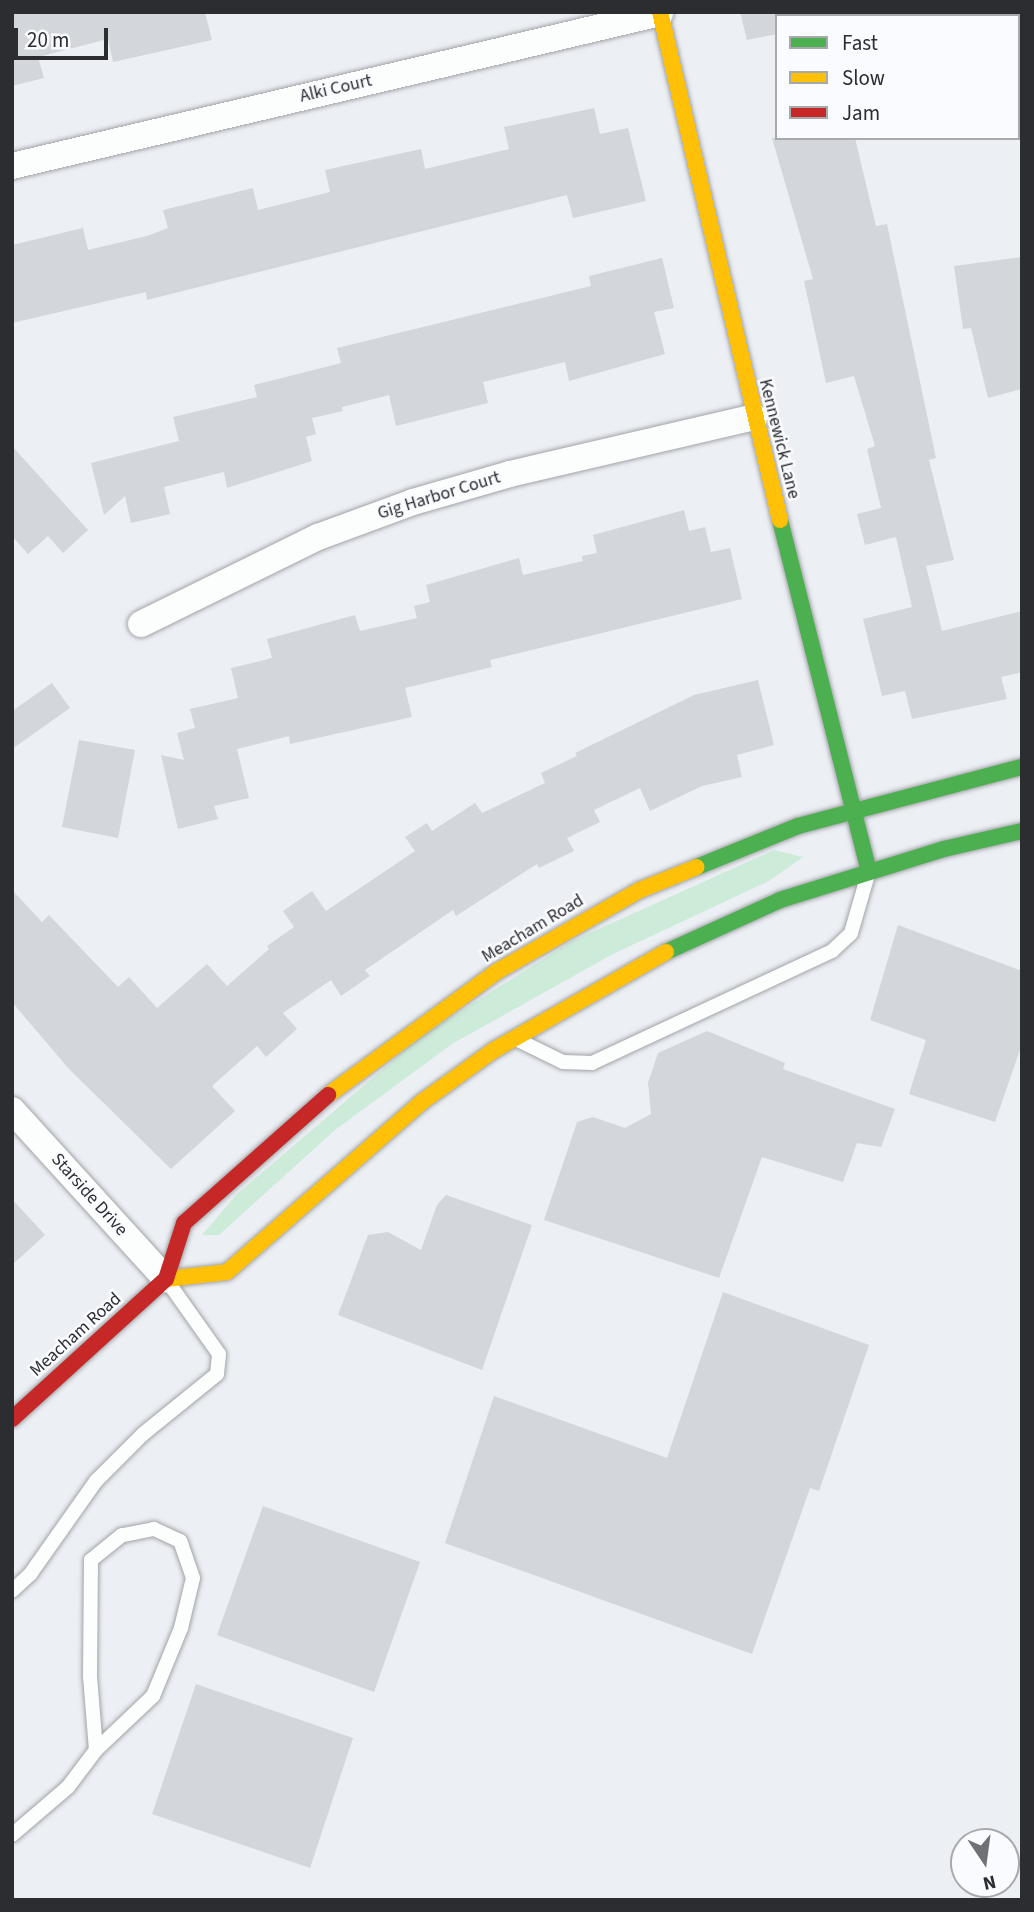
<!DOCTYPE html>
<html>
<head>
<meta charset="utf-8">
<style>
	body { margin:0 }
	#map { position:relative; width:1034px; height:1912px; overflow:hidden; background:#eceff4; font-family:"Source Sans 3",sans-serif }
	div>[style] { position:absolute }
	.green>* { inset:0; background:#cdebd9 }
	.building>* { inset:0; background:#d3d6da }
	.roads { filter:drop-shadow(0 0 2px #a2a4a7) drop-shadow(0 0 2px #a2a4a7) }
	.lane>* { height:14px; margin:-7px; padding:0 7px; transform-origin:7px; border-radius:7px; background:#fcfdfd }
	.street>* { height:26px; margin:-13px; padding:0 13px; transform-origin:13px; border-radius:13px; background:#fcfdfd }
	.fast>* { height:16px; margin:-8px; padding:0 8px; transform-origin:8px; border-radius:8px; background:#4caf50 }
	.slow>* { height:16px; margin:-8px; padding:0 8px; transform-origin:8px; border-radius:8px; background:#ffc107 }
	.jam>* { height:16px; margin:-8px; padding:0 8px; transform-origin:8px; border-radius:8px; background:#c62828 }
	span { translate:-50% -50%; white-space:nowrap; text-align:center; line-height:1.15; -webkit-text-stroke:5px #f9fbff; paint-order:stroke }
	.street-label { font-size:18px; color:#2b2d30 }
	.frame { position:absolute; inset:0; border:14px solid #2b2d30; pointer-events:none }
	.legend { position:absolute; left:775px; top:14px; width:245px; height:126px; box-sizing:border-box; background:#f9fbff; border:2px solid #a7a9ac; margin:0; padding:9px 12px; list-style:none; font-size:21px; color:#2b2d30 }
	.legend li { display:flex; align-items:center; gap:14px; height:35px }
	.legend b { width:35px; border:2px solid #a7a9ac }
	.north { position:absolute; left:950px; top:1828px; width:70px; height:70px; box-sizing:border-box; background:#f9fbff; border:2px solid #a7a9ac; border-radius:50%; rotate:167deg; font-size:19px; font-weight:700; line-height:28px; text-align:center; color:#2b2d30 }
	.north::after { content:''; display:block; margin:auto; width:24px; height:32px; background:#6f7175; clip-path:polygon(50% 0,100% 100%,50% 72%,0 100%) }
	.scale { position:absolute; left:14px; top:28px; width:94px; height:32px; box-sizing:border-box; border:4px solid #2b2d30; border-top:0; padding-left:9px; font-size:21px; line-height:24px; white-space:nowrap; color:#2b2d30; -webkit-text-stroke:5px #f9fbff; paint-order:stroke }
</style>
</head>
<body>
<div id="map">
	<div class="green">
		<i style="clip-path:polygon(774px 850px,803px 857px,769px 881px,613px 954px,452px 1044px,335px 1130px,219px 1235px,202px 1235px,237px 1194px,423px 1035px,572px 941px)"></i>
	</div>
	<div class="building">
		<i style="clip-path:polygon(12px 12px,205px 12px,212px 40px,113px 62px,108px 39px,38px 57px,44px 78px,12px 86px)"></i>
		<i style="clip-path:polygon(740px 12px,823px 12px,824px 16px,777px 16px,777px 34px,747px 40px)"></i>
		<i style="clip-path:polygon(594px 108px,600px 134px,628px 128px,646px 201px,573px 218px,567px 195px,147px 300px,146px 292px,12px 323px,12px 245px,83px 228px,88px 250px,147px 236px,168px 228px,163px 210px,253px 188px,258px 210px,330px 192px,325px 170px,421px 149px,425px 169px,509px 149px,504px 127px)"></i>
		<i style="clip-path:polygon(772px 138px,855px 138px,876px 226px,887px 224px,936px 458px,929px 460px,954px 560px,926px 566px,942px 631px,1022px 611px,1022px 672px,1001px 677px,1007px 699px,912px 719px,905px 691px,882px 696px,863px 619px,912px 607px,896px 537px,865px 545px,857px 514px,881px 508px,867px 449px,875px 446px,854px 376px,826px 383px,804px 281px,813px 279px)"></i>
		<i style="clip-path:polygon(1022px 257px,1022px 389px,988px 398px,971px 328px,963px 329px,954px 266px)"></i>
		<i style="clip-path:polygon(662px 258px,674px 308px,654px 312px,665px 354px,569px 381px,565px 362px,483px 382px,488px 403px,396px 426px,389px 395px,342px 407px,343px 411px,312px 418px,316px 434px,306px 437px,312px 461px,227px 488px,224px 472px,164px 487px,170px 514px,131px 523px,125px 496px,104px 515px,91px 463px,179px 441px,173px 417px,257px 397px,254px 385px,341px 363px,337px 348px,591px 286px,589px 276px)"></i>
		<i style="clip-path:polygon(12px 446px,88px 530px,63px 553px,48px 536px,28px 554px,12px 536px)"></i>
		<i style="clip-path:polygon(684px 510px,689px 531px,705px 527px,711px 552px,730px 548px,742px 599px,490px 660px,492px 667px,405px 688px,412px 717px,290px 744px,289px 736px,237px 749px,249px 798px,214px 806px,218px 819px,178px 829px,161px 755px,184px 760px,177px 733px,195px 728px,190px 709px,238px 698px,231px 668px,272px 658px,267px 639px,355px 615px,360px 631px,417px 618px,414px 606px,430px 602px,426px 585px,519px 558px,523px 575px,583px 561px,582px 556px,597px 553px,593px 535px)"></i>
		<i style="clip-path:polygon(758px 680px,774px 745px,737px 755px,742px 777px,702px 786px,650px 811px,640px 788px,594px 810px,600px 822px,567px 838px,574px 851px,539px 868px,537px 864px,456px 916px,453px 910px,365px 970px,370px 976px,341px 996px,331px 980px,283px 1013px,297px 1029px,266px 1057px,257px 1046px,212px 1086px,235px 1111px,171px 1169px,69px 1069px,12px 1002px,12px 890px,42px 922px,49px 915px,118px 987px,129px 977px,157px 1008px,207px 964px,227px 986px,269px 949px,267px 946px,294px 927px,283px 911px,312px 891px,326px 911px,415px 851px,405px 837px,427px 823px,432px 831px,475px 803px,482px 813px,545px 783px,541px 773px,577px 756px,575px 753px,694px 695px)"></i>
		<i style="clip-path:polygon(52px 683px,70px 708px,12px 749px,12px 711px)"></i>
		<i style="clip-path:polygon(79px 740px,135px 750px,118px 838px,62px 827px)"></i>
		<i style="clip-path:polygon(898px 925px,1022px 971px,1022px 1044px,995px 1122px,909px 1094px,926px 1040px,870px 1020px)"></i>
		<i style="clip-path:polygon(707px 1031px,785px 1063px,783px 1069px,895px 1109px,881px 1147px,857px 1143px,843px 1182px,762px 1157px,719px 1278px,544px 1220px,577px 1122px,593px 1117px,625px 1128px,651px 1114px,648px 1083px,658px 1053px)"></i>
		<i style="clip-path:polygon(446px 1195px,532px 1225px,482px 1370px,338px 1315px,368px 1235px,388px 1232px,421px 1250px,437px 1205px)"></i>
		<i style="clip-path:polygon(12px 1199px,45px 1235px,12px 1265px)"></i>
		<i style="clip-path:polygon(723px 1292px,869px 1345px,819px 1491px,810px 1488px,752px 1654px,445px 1543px,494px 1396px,667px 1458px)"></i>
		<i style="clip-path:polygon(263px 1506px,420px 1562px,374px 1692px,217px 1635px)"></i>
		<i style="clip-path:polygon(196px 1684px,353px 1738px,310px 1868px,152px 1814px)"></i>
	</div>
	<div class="roads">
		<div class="lane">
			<i style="left:518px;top:1040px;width:50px;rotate:26.1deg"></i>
			<i style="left:563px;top:1062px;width:29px;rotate:2deg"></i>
			<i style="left:592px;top:1063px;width:265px;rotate:-25deg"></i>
			<i style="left:832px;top:951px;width:26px;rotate:-43deg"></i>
			<i style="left:851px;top:933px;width:57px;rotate:-73.8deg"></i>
			<i style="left:12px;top:1591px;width:26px;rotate:-43deg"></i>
			<i style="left:31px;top:1573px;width:113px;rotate:-54.8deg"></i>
			<i style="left:96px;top:1481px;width:66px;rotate:-45deg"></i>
			<i style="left:143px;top:1434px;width:95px;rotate:-39deg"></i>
			<i style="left:217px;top:1374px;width:20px;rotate:-84deg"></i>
			<i style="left:219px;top:1354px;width:88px;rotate:-125.3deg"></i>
			<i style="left:12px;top:1835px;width:74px;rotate:-40.6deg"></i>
			<i style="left:68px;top:1787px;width:46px;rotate:-52.9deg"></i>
			<i style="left:96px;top:1750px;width:79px;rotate:-43.5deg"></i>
			<i style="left:153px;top:1696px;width:74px;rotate:-67.6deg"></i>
			<i style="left:181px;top:1628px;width:51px;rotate:-76.5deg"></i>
			<i style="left:193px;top:1578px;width:39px;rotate:-109deg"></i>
			<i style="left:180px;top:1541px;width:29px;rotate:-155deg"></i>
			<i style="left:154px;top:1529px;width:33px;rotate:169deg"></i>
			<i style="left:122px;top:1535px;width:40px;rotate:141deg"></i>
			<i style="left:91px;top:1560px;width:116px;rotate:90.5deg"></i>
			<i style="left:90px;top:1676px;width:74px;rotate:85.4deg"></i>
		</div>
		<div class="street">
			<i style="left:12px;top:166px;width:666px;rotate:-13.28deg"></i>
			<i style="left:141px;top:624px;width:197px;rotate:-26.2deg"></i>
			<i style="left:318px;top:537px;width:101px;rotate:-20.2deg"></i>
			<i style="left:413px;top:502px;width:101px;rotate:-16.1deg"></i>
			<i style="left:510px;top:474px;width:251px;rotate:-13.1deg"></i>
			<i style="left:12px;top:1110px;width:229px;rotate:47.7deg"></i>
		</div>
		<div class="fast">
			<i style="left:780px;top:520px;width:363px;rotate:75.8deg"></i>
			<i style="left:697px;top:867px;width:109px;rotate:-22.1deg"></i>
			<i style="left:798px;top:826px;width:232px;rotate:-14.8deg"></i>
			<i style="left:666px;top:952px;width:125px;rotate:-24.5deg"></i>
			<i style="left:780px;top:900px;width:172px;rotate:-17.3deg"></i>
			<i style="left:944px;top:849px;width:80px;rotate:-13deg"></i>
		</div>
		<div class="slow">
			<i style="left:660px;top:12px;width:522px;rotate:76.71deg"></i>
			<i style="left:328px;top:1095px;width:208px;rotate:-36.2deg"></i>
			<i style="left:496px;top:972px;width:166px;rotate:-29.7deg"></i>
			<i style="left:640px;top:890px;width:61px;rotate:-22deg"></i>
			<i style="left:166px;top:1279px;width:61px;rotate:-6.5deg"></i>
			<i style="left:227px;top:1272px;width:260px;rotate:-41.1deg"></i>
			<i style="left:423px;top:1101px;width:87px;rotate:-35.7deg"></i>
			<i style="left:494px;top:1050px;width:198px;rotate:-29.7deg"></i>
		</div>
		<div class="jam">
			<i style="left:12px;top:1419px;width:208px;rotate:-42.3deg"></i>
			<i style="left:166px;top:1279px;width:59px;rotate:-72.2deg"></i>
			<i style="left:184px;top:1223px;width:193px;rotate:-41.6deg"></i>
		</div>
	</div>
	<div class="street-label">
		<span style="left:336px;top:89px;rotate:-13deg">Alki Court</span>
		<span style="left:779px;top:439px;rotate:76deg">Kennewick Lane</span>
		<span style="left:439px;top:496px;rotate:-17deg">Gig Harbor Court</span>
		<span style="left:533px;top:929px;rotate:-31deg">Meacham Road</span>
		<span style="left:89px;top:1195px;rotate:48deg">Starside Drive</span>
		<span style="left:76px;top:1335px;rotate:-42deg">Meacham Road</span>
	</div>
	<div class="frame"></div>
	<ul class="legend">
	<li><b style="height:9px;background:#4caf50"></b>Fast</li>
	<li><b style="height:9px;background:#ffc107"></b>Slow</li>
	<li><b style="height:9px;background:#c62828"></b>Jam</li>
	</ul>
	<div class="north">N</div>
	<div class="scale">20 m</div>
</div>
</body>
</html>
